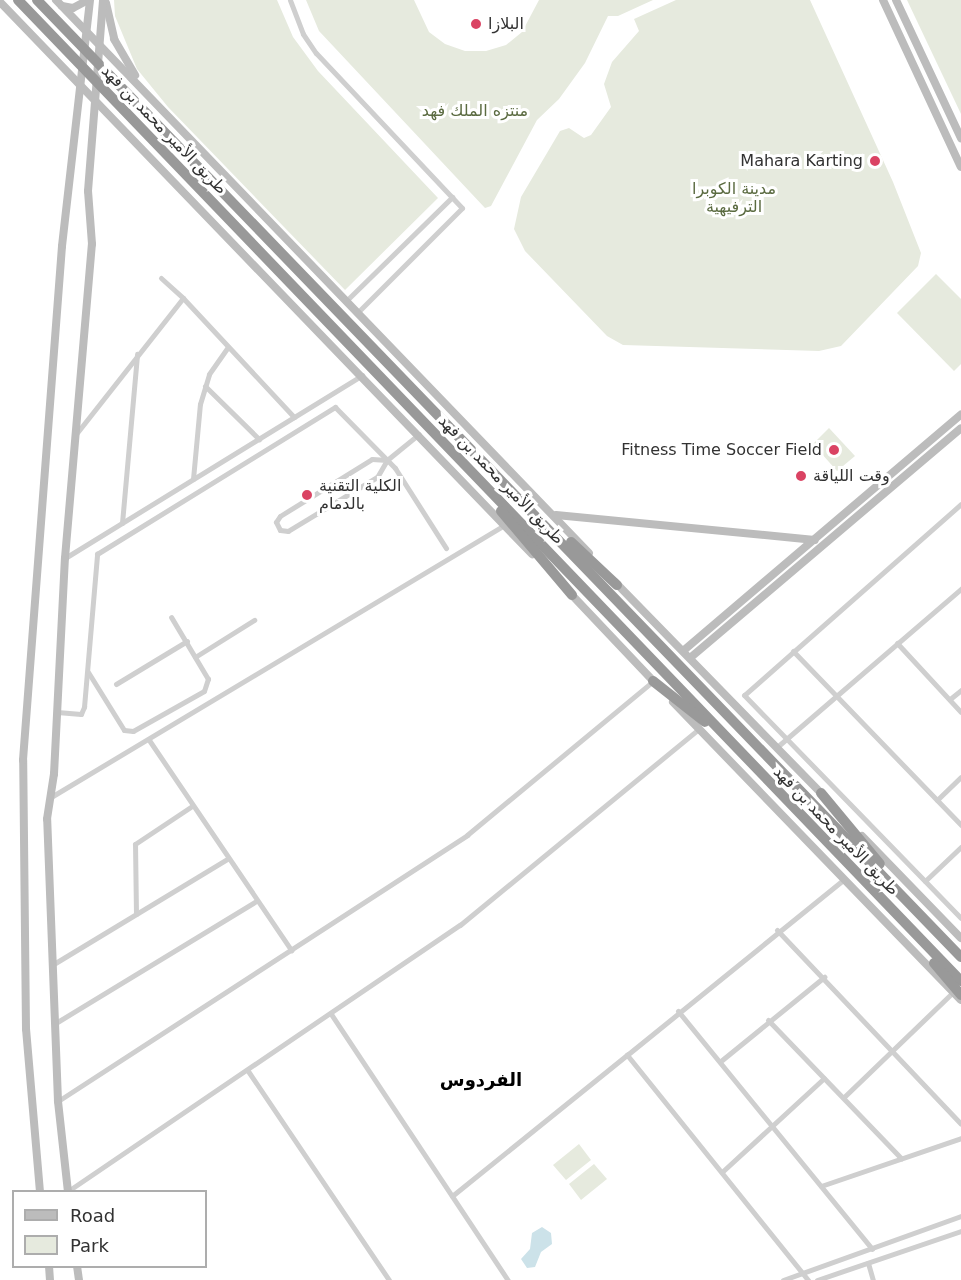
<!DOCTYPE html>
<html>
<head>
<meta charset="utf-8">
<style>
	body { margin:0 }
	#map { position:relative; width:961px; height:1280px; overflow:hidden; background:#fff; font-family:"DejaVu Sans","Noto Sans Arabic",sans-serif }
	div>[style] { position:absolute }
	.green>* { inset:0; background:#e6eade }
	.water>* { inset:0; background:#cce2e9 }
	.street>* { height:5px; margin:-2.5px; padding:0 2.5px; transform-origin:2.5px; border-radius:2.5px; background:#cfcfcf }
	.secondary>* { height:8px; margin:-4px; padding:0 4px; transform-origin:4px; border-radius:4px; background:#bcbcbc }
	.highway>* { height:10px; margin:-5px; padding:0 5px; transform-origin:5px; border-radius:5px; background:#999 }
	.dots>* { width:16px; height:16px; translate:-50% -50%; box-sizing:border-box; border:3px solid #fff; border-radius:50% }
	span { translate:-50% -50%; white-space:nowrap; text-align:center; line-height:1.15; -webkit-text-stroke:6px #fff; paint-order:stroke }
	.poi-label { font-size:16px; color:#323232 }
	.left { translate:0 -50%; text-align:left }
	.right { translate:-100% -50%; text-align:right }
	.park-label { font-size:16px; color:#5b6b41 }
	.street-label { font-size:16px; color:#323232 }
	.neighbourhood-label { font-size:18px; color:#000; font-weight:700 }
	.legend { position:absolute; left:12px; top:1190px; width:195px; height:78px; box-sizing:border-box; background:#fff; border:2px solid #adadad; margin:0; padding:8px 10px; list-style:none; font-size:18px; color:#323232 }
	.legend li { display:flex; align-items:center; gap:12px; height:30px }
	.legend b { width:30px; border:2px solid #adadad }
</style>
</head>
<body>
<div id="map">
	<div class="green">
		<i style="clip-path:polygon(114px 0,277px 0,293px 37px,318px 71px,438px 198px,345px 290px,168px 107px,137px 69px,115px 16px)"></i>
		<i style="clip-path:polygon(306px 0,414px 0,429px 32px,445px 44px,465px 51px,486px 51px,506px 45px,522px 32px,539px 0,653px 0,618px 16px,608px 16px,585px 63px,559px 99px,537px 120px,491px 206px,485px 208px,319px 31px)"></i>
		<i style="clip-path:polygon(676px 0,810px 0,893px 182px,921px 253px,918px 266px,841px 346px,819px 351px,623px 345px,607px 336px,525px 251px,514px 229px,521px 197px,560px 131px,569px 128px,584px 138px,591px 135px,611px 107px,604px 84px,612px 62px,639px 31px,634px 19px)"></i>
		<i style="clip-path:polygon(907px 0,961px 0,961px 114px)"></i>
		<i style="clip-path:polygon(936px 274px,961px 299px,961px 364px,954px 371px,897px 313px)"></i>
		<i style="clip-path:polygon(829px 428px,855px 456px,837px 471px,813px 444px)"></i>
		<i style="clip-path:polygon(579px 1144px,591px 1160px,566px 1180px,553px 1165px)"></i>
		<i style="clip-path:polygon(594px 1164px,607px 1179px,581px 1200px,569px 1184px)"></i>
	</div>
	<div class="water">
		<i style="clip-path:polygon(542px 1227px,551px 1233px,552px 1244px,541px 1252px,535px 1267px,527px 1268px,521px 1259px,530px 1249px,532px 1233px)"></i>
	</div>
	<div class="street">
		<i style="left:290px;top:0;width:36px;rotate:69deg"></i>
		<i style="left:303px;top:34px;width:23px;rotate:56deg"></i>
		<i style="left:316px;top:53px;width:213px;rotate:46.7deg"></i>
		<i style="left:462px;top:208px;width:146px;rotate:135deg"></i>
		<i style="left:161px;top:278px;width:30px;rotate:42deg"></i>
		<i style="left:348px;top:299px;width:146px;rotate:-44.4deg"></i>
		<i style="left:205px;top:386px;width:76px;rotate:44.5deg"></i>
		<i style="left:76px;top:434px;width:173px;rotate:-51.8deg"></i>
		<i style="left:183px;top:298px;width:163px;rotate:47deg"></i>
		<i style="left:387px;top:460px;width:20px;rotate:120deg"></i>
		<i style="left:377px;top:477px;width:104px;rotate:148.8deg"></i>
		<i style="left:288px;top:531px;width:8px;rotate:-173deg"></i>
		<i style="left:280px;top:530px;width:9px;rotate:-117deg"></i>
		<i style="left:276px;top:522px;width:7px;rotate:-56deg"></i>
		<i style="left:280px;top:516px;width:108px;rotate:-31.8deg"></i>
		<i style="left:372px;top:459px;width:15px;rotate:4deg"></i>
		<i style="left:387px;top:460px;width:41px;rotate:-39.1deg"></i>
		<i style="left:193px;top:479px;width:75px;rotate:-84.7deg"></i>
		<i style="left:200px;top:404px;width:31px;rotate:-73deg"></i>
		<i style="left:209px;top:374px;width:33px;rotate:-55deg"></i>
		<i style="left:961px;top:504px;width:289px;rotate:138.6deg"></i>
		<i style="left:744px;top:695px;width:311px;rotate:45.8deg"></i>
		<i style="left:122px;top:523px;width:170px;rotate:-84.9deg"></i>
		<i style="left:65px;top:558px;width:349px;rotate:-31.6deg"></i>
		<i style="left:897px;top:643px;width:94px;rotate:47.2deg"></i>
		<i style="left:793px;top:651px;width:242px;rotate:46deg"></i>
		<i style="left:195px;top:657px;width:70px;rotate:-32.1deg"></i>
		<i style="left:88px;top:672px;width:68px;rotate:58.2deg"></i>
		<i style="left:124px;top:730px;width:9px;rotate:6deg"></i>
		<i style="left:133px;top:731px;width:81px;rotate:-29.4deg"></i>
		<i style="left:204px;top:691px;width:13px;rotate:-72deg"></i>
		<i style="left:208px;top:679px;width:72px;rotate:-120.8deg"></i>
		<i style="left:116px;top:684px;width:83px;rotate:-31.2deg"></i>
		<i style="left:950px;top:699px;width:14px;rotate:-39deg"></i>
		<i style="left:57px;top:712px;width:24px;rotate:5deg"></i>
		<i style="left:81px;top:714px;width:8px;rotate:-67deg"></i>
		<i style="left:84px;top:707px;width:154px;rotate:-85.1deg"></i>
		<i style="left:97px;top:554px;width:280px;rotate:-31.7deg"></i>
		<i style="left:335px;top:407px;width:86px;rotate:45.5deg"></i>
		<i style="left:395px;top:468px;width:95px;rotate:57.5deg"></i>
		<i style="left:149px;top:740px;width:254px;rotate:55.9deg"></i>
		<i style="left:777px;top:747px;width:243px;rotate:-40.7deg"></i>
		<i style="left:51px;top:797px;width:527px;rotate:-30.95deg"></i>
		<i style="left:937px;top:800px;width:33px;rotate:-44deg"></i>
		<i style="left:925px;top:881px;width:50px;rotate:-43.4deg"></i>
		<i style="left:136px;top:914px;width:70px;rotate:-90.8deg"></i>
		<i style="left:135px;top:844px;width:69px;rotate:-33.7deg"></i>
		<i style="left:777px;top:930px;width:267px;rotate:46.5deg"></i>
		<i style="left:52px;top:965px;width:205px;rotate:-31.2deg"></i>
		<i style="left:678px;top:1011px;width:307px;rotate:50.8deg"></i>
		<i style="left:331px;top:1014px;width:320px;rotate:56.4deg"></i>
		<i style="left:768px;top:1020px;width:192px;rotate:46.1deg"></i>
		<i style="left:54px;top:1024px;width:235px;rotate:-31.3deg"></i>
		<i style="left:722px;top:1060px;width:132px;rotate:-39.1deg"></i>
		<i style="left:248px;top:1071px;width:252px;rotate:56deg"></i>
		<i style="left:844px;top:1097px;width:151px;rotate:-43.9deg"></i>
		<i style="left:58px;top:1101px;width:488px;rotate:-33deg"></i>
		<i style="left:467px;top:835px;width:241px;rotate:-39.6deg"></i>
		<i style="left:723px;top:1171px;width:137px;rotate:-42.6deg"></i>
		<i style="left:821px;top:1186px;width:148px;rotate:-18.9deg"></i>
		<i style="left:68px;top:1191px;width:474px;rotate:-34.2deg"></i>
		<i style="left:460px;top:925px;width:309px;rotate:-39.4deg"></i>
		<i style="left:452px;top:1196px;width:225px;rotate:-38.9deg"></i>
		<i style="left:868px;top:1263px;width:18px;rotate:74deg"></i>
		<i style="left:783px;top:1280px;width:189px;rotate:-19.8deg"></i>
		<i style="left:808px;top:1280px;width:289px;rotate:-128.8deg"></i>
		<i style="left:627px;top:1055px;width:278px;rotate:-39deg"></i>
		<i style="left:817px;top:1280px;width:152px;rotate:-18.8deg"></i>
	</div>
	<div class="secondary">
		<i style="left:56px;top:0;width:768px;rotate:46.06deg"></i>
		<i style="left:883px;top:0;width:184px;rotate:65deg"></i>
		<i style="left:896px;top:0;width:153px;rotate:64.8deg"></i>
		<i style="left:0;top:2px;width:767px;rotate:46.06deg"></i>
		<i style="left:106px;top:3px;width:37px;rotate:77deg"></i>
		<i style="left:114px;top:39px;width:42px;rotate:59.7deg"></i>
		<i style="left:62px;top:6px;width:11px;rotate:10deg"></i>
		<i style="left:73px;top:8px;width:17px;rotate:-28deg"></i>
		<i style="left:556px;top:515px;width:260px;rotate:5.5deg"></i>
		<i style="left:615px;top:582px;width:298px;rotate:45.7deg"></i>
		<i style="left:570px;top:593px;width:125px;rotate:46.6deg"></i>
		<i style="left:683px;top:651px;width:365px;rotate:-40.4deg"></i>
		<i style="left:690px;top:658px;width:355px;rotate:-40.3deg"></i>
		<i style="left:673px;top:702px;width:414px;rotate:46deg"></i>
		<i style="left:862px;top:836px;width:142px;rotate:45.9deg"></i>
		<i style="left:40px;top:1192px;width:164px;rotate:-94.9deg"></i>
		<i style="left:26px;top:1029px;width:269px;rotate:-90.6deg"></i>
		<i style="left:23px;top:760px;width:515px;rotate:-85.66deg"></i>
		<i style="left:62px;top:246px;width:248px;rotate:-83.5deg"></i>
		<i style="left:68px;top:1192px;width:92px;rotate:-96.3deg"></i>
		<i style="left:58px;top:1101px;width:282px;rotate:-92.2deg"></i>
		<i style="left:47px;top:819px;width:46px;rotate:-81.2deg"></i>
		<i style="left:54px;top:774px;width:216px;rotate:-87.1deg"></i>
		<i style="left:65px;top:558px;width:315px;rotate:-85.1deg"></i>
		<i style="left:92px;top:244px;width:53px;rotate:-94.3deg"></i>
		<i style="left:88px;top:191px;width:192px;rotate:-85.5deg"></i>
		<i style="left:49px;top:1266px;width:14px;rotate:86deg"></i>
		<i style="left:77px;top:1266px;width:14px;rotate:82deg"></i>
	</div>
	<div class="highway">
		<i style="left:18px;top:0;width:1361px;rotate:46.13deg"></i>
		<i style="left:37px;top:0;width:1330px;rotate:46.01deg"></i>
		<i style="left:501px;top:511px;width:110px;rotate:49.8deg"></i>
		<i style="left:571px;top:542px;width:63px;rotate:43.1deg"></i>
		<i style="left:653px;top:681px;width:66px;rotate:38.3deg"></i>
		<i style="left:821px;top:793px;width:92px;rotate:50.3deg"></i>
		<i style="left:934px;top:963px;width:42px;rotate:49.8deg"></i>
	</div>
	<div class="dots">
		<i style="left:476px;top:24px;background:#da4363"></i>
		<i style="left:875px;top:161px;background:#da4363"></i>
		<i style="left:834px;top:450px;background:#da4363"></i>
		<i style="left:801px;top:476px;background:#da4363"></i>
		<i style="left:307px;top:495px;background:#da4363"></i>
	</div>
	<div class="poi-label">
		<span class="left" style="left:488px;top:24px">البلازا</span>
		<span class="right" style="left:863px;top:161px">Mahara Karting</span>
		<span class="right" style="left:822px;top:450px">Fitness Time Soccer Field</span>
		<span class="left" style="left:813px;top:476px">وقت اللياقة</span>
		<span class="left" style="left:319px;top:495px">الكلية التقنية<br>بالدمام</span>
	</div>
	<div class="park-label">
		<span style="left:475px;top:111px">منتزه الملك فهد</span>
		<span style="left:734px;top:198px">مدينة الكوبرا<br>الترفيهية</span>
	</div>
	<div class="street-label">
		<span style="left:164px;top:130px;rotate:46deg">طريق الأمير محمد بن فهد</span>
		<span style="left:501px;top:480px;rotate:46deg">طريق الأمير محمد بن فهد</span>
		<span style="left:836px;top:831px;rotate:46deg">طريق الأمير محمد بن فهد</span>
	</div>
	<div class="neighbourhood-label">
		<span style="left:481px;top:1080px">الفردوس</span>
	</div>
	<ul class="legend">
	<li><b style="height:8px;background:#bcbcbc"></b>Road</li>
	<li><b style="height:16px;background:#e6eade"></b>Park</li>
	</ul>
</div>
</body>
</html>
